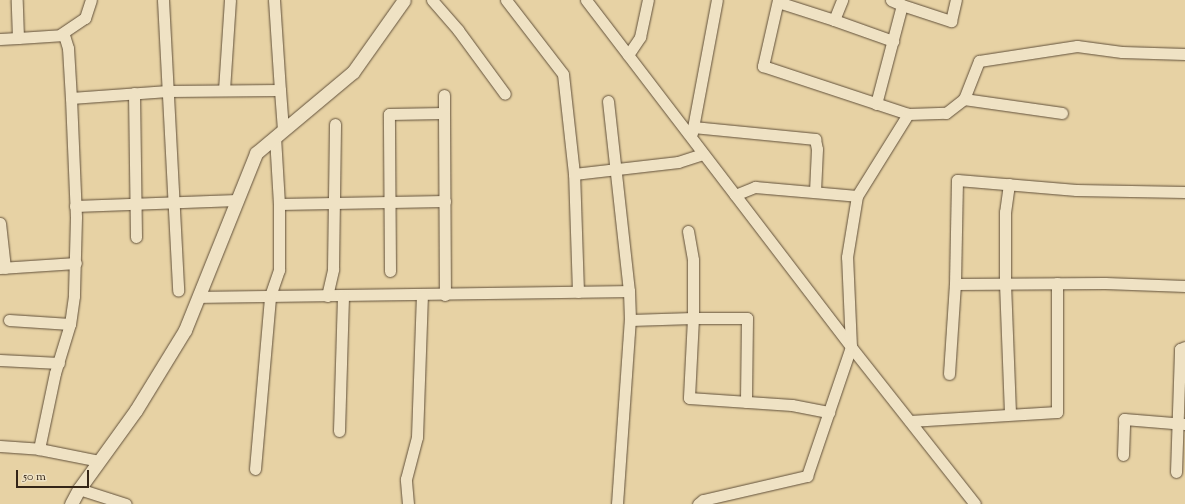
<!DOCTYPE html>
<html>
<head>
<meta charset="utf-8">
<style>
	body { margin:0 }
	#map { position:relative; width:1185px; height:504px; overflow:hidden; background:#e7d2a4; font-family:"Sorts Mill Goudy",serif }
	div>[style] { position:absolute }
	.roads { filter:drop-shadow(0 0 1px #61503a) drop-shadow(0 0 1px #61503a) }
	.minor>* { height:11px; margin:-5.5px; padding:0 5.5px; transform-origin:5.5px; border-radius:5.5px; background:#efe2c4 }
	.tertiary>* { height:13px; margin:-6.5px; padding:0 6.5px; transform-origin:6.5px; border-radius:6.5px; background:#efe2c4 }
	span { translate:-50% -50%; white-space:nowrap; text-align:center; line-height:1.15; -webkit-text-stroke:3px #efe2c4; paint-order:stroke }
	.scale { position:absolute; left:16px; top:470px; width:73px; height:18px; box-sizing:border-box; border:2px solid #342517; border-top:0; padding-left:5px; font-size:12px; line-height:14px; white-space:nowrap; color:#342517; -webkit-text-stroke:3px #efe2c4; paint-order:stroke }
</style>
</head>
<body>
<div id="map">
	<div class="roads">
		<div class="minor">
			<i style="left:163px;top:0;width:291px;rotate:87deg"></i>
			<i style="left:274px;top:0;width:90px;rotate:86.2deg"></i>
			<i style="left:432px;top:0;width:40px;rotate:49deg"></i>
			<i style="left:458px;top:30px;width:79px;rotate:53.7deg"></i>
			<i style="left:506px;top:0;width:93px;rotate:52.4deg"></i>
			<i style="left:563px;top:74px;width:101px;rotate:83.7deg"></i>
			<i style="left:586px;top:0;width:437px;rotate:52.6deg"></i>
			<i style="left:851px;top:347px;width:200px;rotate:51.7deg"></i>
			<i style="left:778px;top:0;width:68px;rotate:102.8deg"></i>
			<i style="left:763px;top:66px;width:153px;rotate:18.3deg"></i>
			<i style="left:778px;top:2px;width:59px;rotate:17.8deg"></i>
			<i style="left:834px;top:20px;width:22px;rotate:-68deg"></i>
			<i style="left:902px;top:5px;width:52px;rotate:18.1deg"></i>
			<i style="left:951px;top:21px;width:22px;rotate:-77deg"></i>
			<i style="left:834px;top:20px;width:63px;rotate:19.6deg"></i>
			<i style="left:61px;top:34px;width:29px;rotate:-34deg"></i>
			<i style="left:85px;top:18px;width:19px;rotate:-72deg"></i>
			<i style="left:18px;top:38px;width:46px;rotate:-3.7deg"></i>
			<i style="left:64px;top:35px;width:14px;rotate:73deg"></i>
			<i style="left:68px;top:48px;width:50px;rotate:86.6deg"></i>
			<i style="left:71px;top:98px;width:119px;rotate:87.6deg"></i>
			<i style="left:76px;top:217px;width:79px;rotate:91.5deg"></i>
			<i style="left:74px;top:296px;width:28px;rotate:98deg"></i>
			<i style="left:70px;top:324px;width:51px;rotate:107deg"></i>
			<i style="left:55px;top:373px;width:78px;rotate:101.9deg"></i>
			<i style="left:39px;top:449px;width:61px;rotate:11.3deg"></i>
			<i style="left:0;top:39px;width:18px;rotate:-3deg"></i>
			<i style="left:18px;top:38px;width:38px;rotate:-92deg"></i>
			<i style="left:628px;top:55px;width:22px;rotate:-56deg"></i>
			<i style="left:640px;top:37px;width:38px;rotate:-78deg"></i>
			<i style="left:224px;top:90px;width:90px;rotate:-86.2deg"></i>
			<i style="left:134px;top:93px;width:144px;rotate:89.2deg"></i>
			<i style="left:444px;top:95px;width:18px;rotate:90deg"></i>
			<i style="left:71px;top:98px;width:97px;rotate:-4.1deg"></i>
			<i style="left:168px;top:91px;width:112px;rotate:-0.5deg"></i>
			<i style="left:280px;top:90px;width:40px;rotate:85.7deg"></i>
			<i style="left:964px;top:99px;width:99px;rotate:8.1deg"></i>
			<i style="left:608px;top:101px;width:191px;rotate:83.7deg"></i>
			<i style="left:629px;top:291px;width:29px;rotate:88deg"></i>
			<i style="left:630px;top:320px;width:63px;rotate:-1.8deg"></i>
			<i style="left:693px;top:318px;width:80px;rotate:92.9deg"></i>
			<i style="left:689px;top:398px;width:103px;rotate:3.9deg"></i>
			<i style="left:792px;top:405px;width:38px;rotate:11deg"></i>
			<i style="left:876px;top:104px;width:102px;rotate:-75.3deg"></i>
			<i style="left:902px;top:5px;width:12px;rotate:-156deg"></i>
			<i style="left:693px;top:127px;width:123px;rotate:5.6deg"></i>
			<i style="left:815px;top:139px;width:10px;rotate:79deg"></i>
			<i style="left:817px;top:149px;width:42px;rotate:92.7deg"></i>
			<i style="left:692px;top:133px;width:135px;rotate:-79.4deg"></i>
			<i style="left:1009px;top:184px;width:28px;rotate:98deg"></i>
			<i style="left:1005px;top:212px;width:71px;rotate:90deg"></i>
			<i style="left:1005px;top:283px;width:131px;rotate:87.8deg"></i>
			<i style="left:1185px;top:192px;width:109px;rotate:-178.9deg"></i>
			<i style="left:1076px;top:190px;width:119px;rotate:-175.2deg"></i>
			<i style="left:957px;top:180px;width:104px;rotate:91.1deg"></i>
			<i style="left:955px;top:284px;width:150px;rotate:-0.4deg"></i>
			<i style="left:1105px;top:283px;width:80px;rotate:2.1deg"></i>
			<i style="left:735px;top:195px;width:22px;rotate:-22deg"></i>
			<i style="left:755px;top:187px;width:102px;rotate:5deg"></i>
			<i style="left:279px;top:204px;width:166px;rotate:-1deg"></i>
			<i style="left:75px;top:206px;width:162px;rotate:-2.1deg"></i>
			<i style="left:0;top:223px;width:45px;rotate:83.7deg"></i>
			<i style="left:688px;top:231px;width:29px;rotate:80deg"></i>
			<i style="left:693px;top:260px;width:58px;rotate:90deg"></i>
			<i style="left:693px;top:318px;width:54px"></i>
			<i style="left:747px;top:318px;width:84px;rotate:90.7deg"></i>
			<i style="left:0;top:268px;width:76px;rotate:-3.8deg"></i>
			<i style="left:390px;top:271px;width:157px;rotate:-90.4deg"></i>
			<i style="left:389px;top:114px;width:55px;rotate:-1deg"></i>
			<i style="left:444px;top:113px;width:182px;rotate:89.7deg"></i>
			<i style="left:578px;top:292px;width:118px;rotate:-91.9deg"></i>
			<i style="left:574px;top:174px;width:105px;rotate:-6.6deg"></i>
			<i style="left:678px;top:162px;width:26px;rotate:-18deg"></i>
			<i style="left:327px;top:296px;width:28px;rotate:-77deg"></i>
			<i style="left:333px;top:269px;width:145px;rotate:-89.2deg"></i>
			<i style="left:198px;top:297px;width:431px;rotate:-0.8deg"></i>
			<i style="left:9px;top:320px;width:61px;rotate:3.8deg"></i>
			<i style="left:0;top:360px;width:59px;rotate:2.9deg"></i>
			<i style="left:949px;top:374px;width:90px;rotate:-86.2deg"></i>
			<i style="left:910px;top:421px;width:147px;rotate:-3.5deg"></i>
			<i style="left:1057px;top:412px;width:129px;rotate:-90deg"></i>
			<i style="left:339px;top:431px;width:135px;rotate:-88.3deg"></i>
			<i style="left:0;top:446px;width:39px;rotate:4deg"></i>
			<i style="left:1123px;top:455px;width:36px;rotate:-88deg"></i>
			<i style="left:1124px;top:419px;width:61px;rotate:4.7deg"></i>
			<i style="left:255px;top:469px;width:174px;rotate:-85deg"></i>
			<i style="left:270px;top:296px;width:28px;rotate:-71deg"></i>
			<i style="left:279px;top:270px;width:66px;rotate:-90deg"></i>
			<i style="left:279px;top:204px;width:67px;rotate:-93.4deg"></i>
			<i style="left:1176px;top:472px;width:123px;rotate:-88.1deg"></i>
			<i style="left:1180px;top:349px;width:5px;rotate:-22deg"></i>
			<i style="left:79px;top:489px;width:49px;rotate:17.7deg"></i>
			<i style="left:408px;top:504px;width:25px;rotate:-95deg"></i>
			<i style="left:406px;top:479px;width:43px;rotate:-75.3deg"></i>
			<i style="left:417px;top:437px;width:142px;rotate:-88deg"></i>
			<i style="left:617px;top:504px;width:184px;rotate:-86deg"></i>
			<i style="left:698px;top:504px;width:6px;rotate:-39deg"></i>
			<i style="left:703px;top:500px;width:107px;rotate:-13deg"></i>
			<i style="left:807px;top:476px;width:136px;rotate:-71.2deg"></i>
			<i style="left:851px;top:347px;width:90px;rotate:-92.5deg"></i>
			<i style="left:847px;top:257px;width:62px;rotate:-80.7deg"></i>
			<i style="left:857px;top:196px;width:97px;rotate:-58.1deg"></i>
			<i style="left:908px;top:114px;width:38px;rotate:-2deg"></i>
			<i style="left:946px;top:113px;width:23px;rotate:-38deg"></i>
			<i style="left:964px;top:99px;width:41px;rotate:-68.5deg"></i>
			<i style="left:979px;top:61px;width:99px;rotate:-8.7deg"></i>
			<i style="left:1077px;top:46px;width:45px;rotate:7.6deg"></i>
			<i style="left:1122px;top:52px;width:63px;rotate:1.8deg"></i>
		</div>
		<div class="tertiary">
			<i style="left:71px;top:504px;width:17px;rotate:-62deg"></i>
			<i style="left:79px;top:489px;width:97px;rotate:-54.2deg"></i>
			<i style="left:136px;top:410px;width:94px;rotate:-58.5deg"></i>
			<i style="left:185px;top:330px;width:191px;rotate:-68.1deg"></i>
			<i style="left:256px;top:153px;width:126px;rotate:-39.9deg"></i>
			<i style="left:353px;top:72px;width:88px;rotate:-54.7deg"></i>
		</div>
	</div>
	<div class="scale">50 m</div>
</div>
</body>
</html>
